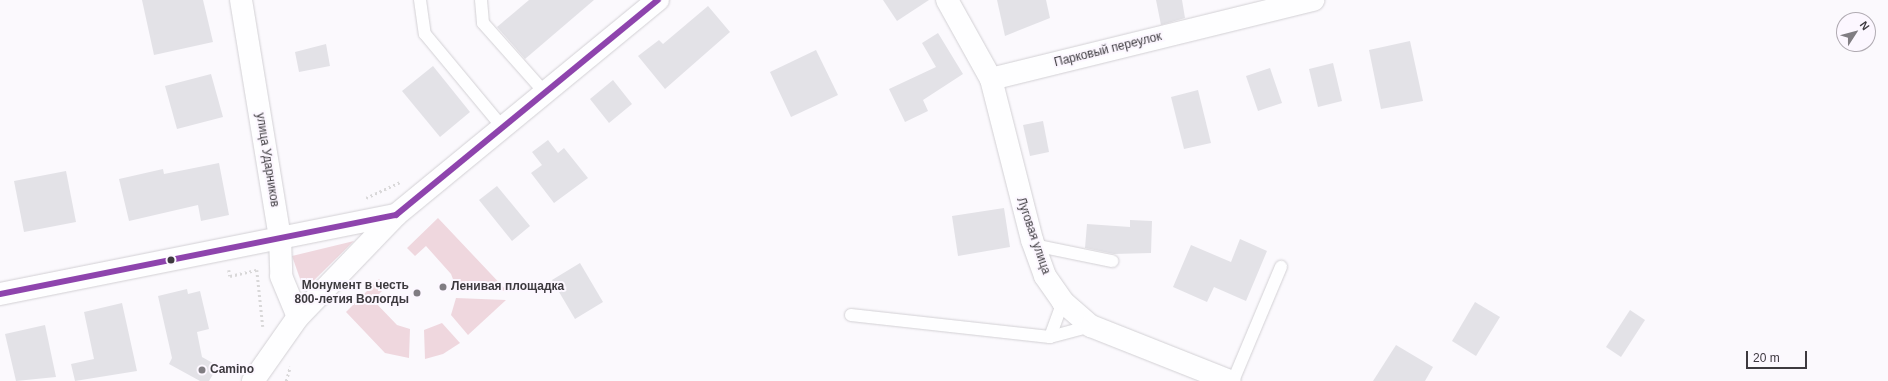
<!DOCTYPE html>
<html>
<head>
<meta charset="utf-8">
<style>
	body { margin:0 }
	#map { position:relative; width:1888px; height:381px; overflow:hidden; background:#fbf9fd; font-family:Arial,sans-serif }
	div>[style] { position:absolute }
	.green>* { inset:0; background:#efd7de }
	.building>* { inset:0; background:#e3e2e7 }
	.path>* { height:2.5px; margin-top:-1.25px; transform-origin:0; background:repeating-linear-gradient(90deg,#d9d8d9 0 2px,transparent 0 5px) }
	.roads { filter:drop-shadow(0 0 1px #d2d0d4) drop-shadow(0 0 1px #d2d0d4) }
	.lane>* { height:12px; margin:-6px; padding:0 6px; transform-origin:6px; border-radius:6px; background:#fefeff }
	.street>* { height:22px; margin:-11px; padding:0 11px; transform-origin:11px; border-radius:11px; background:#fefeff }
	.secondary>* { height:22px; margin:-11px; padding:0 11px; transform-origin:11px; border-radius:11px; background:#fefeff }
	.bus-1>* { height:6px; margin:-3px; padding:0 3px; transform-origin:3px; border-radius:3px; background:#8e44ad }
	.dots>* { width:11px; height:11px; translate:-50% -50%; box-sizing:border-box; border:2px solid #fcf7ff; border-radius:50% }
	span { translate:-50% -50%; white-space:nowrap; text-align:center; line-height:1.15; -webkit-text-stroke:4px #fcf7ff; paint-order:stroke }
	.street-label { font-size:12px; color:#3d3a3f }
	.poi-label { font-size:12px; color:#3d3a3f; font-weight:700 }
	.right { translate:-100% -50%; text-align:right }
	.left { translate:0 -50%; text-align:left }
	.north { position:absolute; left:1836px; top:12px; width:40px; height:40px; box-sizing:border-box; background:#fcf7ff; border:1px solid #b0abb2; border-radius:50%; rotate:54deg; font-size:11px; font-weight:700; line-height:16px; text-align:center; color:#3d3a3f }
	.north::after { content:''; display:block; margin:auto; width:14px; height:18px; background:#807d82; clip-path:polygon(50% 0,100% 100%,50% 72%,0 100%) }
	.scale { position:absolute; left:1746px; top:351px; width:61px; height:18px; box-sizing:border-box; border:2px solid #3d3a3f; border-top:0; padding-left:5px; font-size:12px; line-height:14px; white-space:nowrap; color:#3d3a3f; -webkit-text-stroke:3px #fcf7ff; paint-order:stroke }
</style>
</head>
<body>
<div id="map">
	<div class="green">
		<i style="clip-path:polygon(438px 218px,507px 291px,456px 287px,451px 274px,426px 246px,415px 256px,407px 248px)"></i>
		<i style="clip-path:polygon(354px 241px,304px 290px,292px 256px)"></i>
		<i style="clip-path:polygon(379px 279px,386px 287px,373px 300px,397px 325px,410px 329px,409px 358px,385px 353px,346px 312px)"></i>
		<i style="clip-path:polygon(456px 298px,506px 300px,468px 335px,451px 315px)"></i>
		<i style="clip-path:polygon(442px 323px,460px 343px,443px 354px,425px 359px,424px 330px)"></i>
	</div>
	<div class="building">
		<i style="clip-path:polygon(142px 0,203px 0,213px 42px,154px 55px)"></i>
		<i style="clip-path:polygon(529px 0,594px 0,525px 59px,497px 27px)"></i>
		<i style="clip-path:polygon(883px 0,929px 0,897px 21px)"></i>
		<i style="clip-path:polygon(997px 0,1046px 0,1050px 18px,1005px 36px)"></i>
		<i style="clip-path:polygon(1156px 0,1182px 0,1185px 18px,1161px 25px)"></i>
		<i style="clip-path:polygon(708px 6px,730px 32px,665px 89px,638px 56px,659px 40px,663px 44px)"></i>
		<i style="clip-path:polygon(938px 33px,963px 74px,923px 100px,928px 111px,905px 122px,889px 89px,936px 67px,922px 43px)"></i>
		<i style="clip-path:polygon(1410px 41px,1423px 101px,1381px 109px,1369px 50px)"></i>
		<i style="clip-path:polygon(326px 44px,330px 66px,299px 72px,295px 52px)"></i>
		<i style="clip-path:polygon(816px 50px,838px 95px,791px 117px,770px 72px)"></i>
		<i style="clip-path:polygon(1333px 63px,1342px 101px,1318px 107px,1309px 69px)"></i>
		<i style="clip-path:polygon(433px 66px,470px 112px,440px 137px,402px 91px)"></i>
		<i style="clip-path:polygon(1270px 68px,1282px 103px,1258px 111px,1246px 76px)"></i>
		<i style="clip-path:polygon(211px 74px,223px 117px,177px 129px,165px 86px)"></i>
		<i style="clip-path:polygon(613px 80px,632px 104px,609px 123px,590px 99px)"></i>
		<i style="clip-path:polygon(1198px 90px,1211px 143px,1184px 149px,1171px 97px)"></i>
		<i style="clip-path:polygon(1043px 121px,1049px 152px,1030px 156px,1023px 125px)"></i>
		<i style="clip-path:polygon(548px 140px,558px 153px,564px 148px,588px 178px,554px 203px,531px 173px,542px 165px,532px 152px)"></i>
		<i style="clip-path:polygon(219px 163px,229px 215px,201px 221px,198px 205px,129px 221px,119px 179px,163px 169px,164px 174px)"></i>
		<i style="clip-path:polygon(66px 171px,76px 222px,24px 232px,14px 181px)"></i>
		<i style="clip-path:polygon(497px 186px,530px 226px,512px 241px,479px 200px)"></i>
		<i style="clip-path:polygon(1004px 208px,1010px 247px,958px 256px,952px 216px)"></i>
		<i style="clip-path:polygon(1130px 220px,1152px 221px,1151px 253px,1114px 254px,1085px 248px,1087px 224px,1130px 227px)"></i>
		<i style="clip-path:polygon(1240px 239px,1267px 251px,1246px 301px,1214px 287px,1207px 302px,1173px 287px,1191px 245px,1231px 262px)"></i>
		<i style="clip-path:polygon(580px 263px,603px 302px,575px 319px,552px 280px)"></i>
		<i style="clip-path:polygon(187px 289px,188px 294px,200px 291px,209px 329px,197px 332px,202px 357px,218px 366px,209px 381px,200px 381px,169px 364px,172px 358px,158px 296px)"></i>
		<i style="clip-path:polygon(1475px 302px,1500px 317px,1476px 356px,1452px 341px)"></i>
		<i style="clip-path:polygon(122px 303px,137px 371px,75px 381px,71px 364px,94px 359px,84px 312px)"></i>
		<i style="clip-path:polygon(1630px 310px,1645px 320px,1621px 357px,1606px 347px)"></i>
		<i style="clip-path:polygon(45px 325px,56px 377px,16px 381px,5px 334px)"></i>
		<i style="clip-path:polygon(1396px 345px,1433px 367px,1425px 381px,1373px 381px)"></i>
	</div>
	<div class="path">
		<i style="left:366px;top:198px;width:38px;rotate:-25deg"></i>
		<i style="left:229px;top:270px;width:6px;rotate:81deg"></i>
		<i style="left:230px;top:276px;width:28px;rotate:-13deg"></i>
		<i style="left:257px;top:270px;width:57px;rotate:84deg"></i>
		<i style="left:286px;top:381px;width:15px;rotate:-74deg"></i>
	</div>
	<div class="roads">
		<div class="lane">
			<i style="left:420px;top:0;width:34px;rotate:82deg"></i>
			<i style="left:425px;top:34px;width:122px;rotate:50.3deg"></i>
			<i style="left:481px;top:0;width:23px;rotate:85deg"></i>
			<i style="left:483px;top:23px;width:95px;rotate:48.4deg"></i>
			<i style="left:1034px;top:245px;width:80px;rotate:11.6deg"></i>
			<i style="left:851px;top:315px;width:200px;rotate:6.3deg"></i>
			<i style="left:1050px;top:337px;width:37px;rotate:-70deg"></i>
			<i style="left:1050px;top:337px;width:42px;rotate:-15deg"></i>
			<i style="left:1233px;top:381px;width:124px;rotate:-67.2deg"></i>
		</div>
		<div class="street">
			<i style="left:241px;top:0;width:241px;rotate:80.7deg"></i>
			<i style="left:280px;top:238px;width:38px;rotate:88deg"></i>
			<i style="left:281px;top:276px;width:44px;rotate:67.5deg"></i>
			<i style="left:947px;top:0;width:90px;rotate:60.9deg"></i>
			<i style="left:991px;top:79px;width:332px;rotate:-13.8deg"></i>
			<i style="left:991px;top:79px;width:166px;rotate:75.7deg"></i>
			<i style="left:1032px;top:240px;width:38px;rotate:70deg"></i>
			<i style="left:1045px;top:276px;width:32px;rotate:55deg"></i>
			<i style="left:1063px;top:302px;width:37px;rotate:41deg"></i>
			<i style="left:1091px;top:326px;width:149px;rotate:21.6deg"></i>
			<i style="left:253px;top:381px;width:78px;rotate:-54.9deg"></i>
			<i style="left:298px;top:317px;width:141px;rotate:-46.1deg"></i>
		</div>
		<div class="secondary">
			<i style="left:0;top:294px;width:404px;rotate:-11.3deg"></i>
			<i style="left:396px;top:215px;width:339px;rotate:-39.4deg"></i>
		</div>
	</div>
	<div class="bus-1">
		<i style="left:0;top:294px;width:404px;rotate:-11.3deg"></i>
		<i style="left:396px;top:215px;width:339px;rotate:-39.4deg"></i>
	</div>
	<div class="dots">
		<i style="left:171px;top:260px;background:#3d3a3f"></i>
		<i style="left:443px;top:287px;background:#807d82"></i>
		<i style="left:417px;top:293px;background:#807d82"></i>
		<i style="left:202px;top:370px;background:#807d82"></i>
	</div>
	<div class="street-label">
		<span style="left:1108px;top:50px;rotate:-14deg">Парковый переулок</span>
		<span style="left:267px;top:160px;rotate:81deg">улица Ударников</span>
		<span style="left:1033px;top:236px;rotate:71deg">Луговая улица</span>
	</div>
	<div class="poi-label">
		<span class="right" style="left:409px;top:293px">Монумент в честь<br>800-летия Вологды</span>
		<span class="left" style="left:451px;top:287px">Ленивая площадка</span>
		<span class="left" style="left:210px;top:370px">Camino</span>
	</div>
	<div class="north">N</div>
	<div class="scale">20 m</div>
</div>
</body>
</html>
